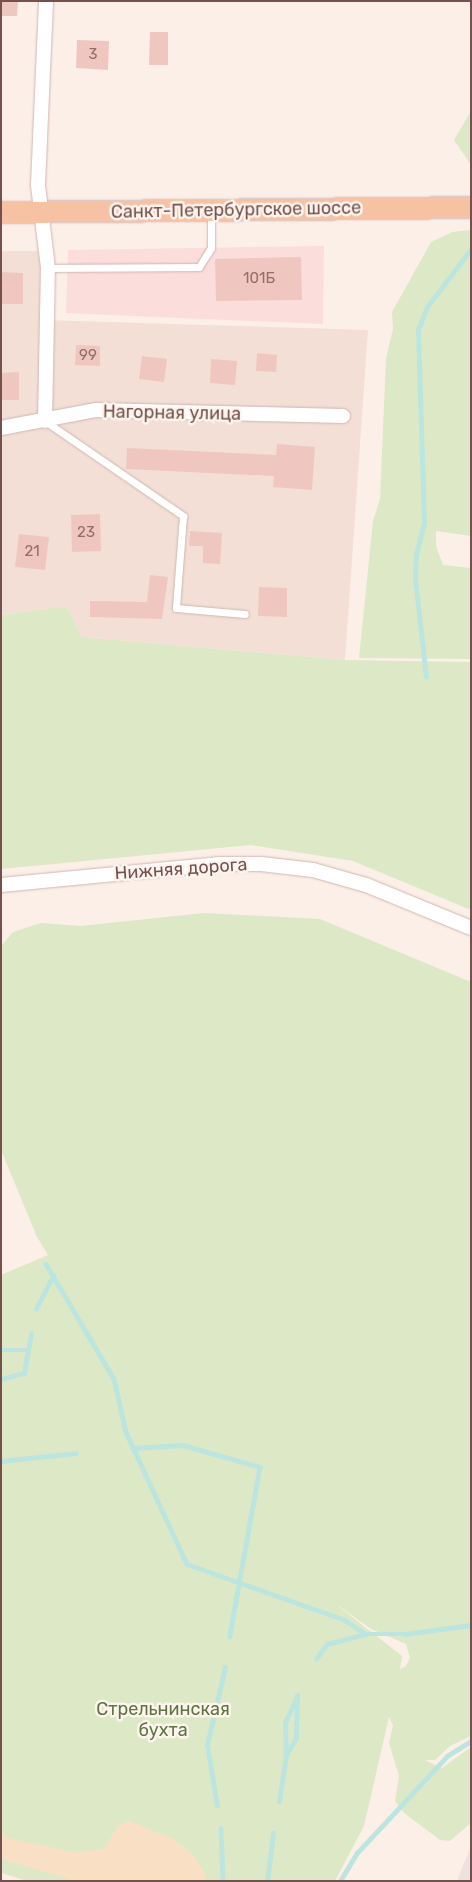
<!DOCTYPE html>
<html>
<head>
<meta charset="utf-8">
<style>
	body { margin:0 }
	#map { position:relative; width:472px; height:1882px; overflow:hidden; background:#fcefe8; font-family:Rubik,sans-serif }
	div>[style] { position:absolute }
	.residential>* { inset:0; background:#f3dfd6 }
	.commercial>* { inset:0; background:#fbdddc }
	.industrial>* { inset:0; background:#ece3e1 }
	.green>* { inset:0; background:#dde9c6 }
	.sand>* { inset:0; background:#f9e0c4 }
	.stream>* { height:4.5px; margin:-2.25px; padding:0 2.25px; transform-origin:2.25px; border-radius:2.25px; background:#bde5e0 }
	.building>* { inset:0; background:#f0c7c0 }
	.roads { filter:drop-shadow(0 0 1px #cfb7b1) drop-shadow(0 0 1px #cfb7b1) }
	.lane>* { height:7px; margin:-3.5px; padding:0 3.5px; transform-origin:3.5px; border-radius:3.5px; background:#fff }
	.street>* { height:14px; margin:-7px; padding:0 7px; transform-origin:7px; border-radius:7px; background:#fff }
	.primary>* { height:21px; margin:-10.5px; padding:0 10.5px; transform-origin:10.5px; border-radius:10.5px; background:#f7c2a3 }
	span { translate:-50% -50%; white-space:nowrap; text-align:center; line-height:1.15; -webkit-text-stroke:5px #fef4ee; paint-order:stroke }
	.number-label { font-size:15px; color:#946e6a }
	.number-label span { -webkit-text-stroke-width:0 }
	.street-label { font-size:18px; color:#75514d }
	.park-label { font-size:18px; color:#5e7442 }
	.frame { position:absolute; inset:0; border:2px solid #75514d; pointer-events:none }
</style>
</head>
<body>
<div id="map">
	<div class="residential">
		<i style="clip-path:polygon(1px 251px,43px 251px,43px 320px,368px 330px,345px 660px,82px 637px,66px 606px,1px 615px)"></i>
	</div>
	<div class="commercial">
		<i style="clip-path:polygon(324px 246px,323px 324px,66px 313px,68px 250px)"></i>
	</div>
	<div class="industrial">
		<i style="clip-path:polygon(471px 1846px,471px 1881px,457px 1881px)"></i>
	</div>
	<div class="green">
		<i style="clip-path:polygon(471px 111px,471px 165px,454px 140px)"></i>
		<i style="clip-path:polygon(471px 230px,471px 536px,436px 531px,436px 546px,443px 565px,471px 568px,471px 659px,359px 658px,373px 521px,380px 499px,386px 358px,393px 329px,392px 312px,431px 242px,452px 232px)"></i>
		<i style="clip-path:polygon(66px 606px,82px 637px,345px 660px,471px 662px,471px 910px,353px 861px,251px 845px,1px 869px,1px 615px)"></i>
		<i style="clip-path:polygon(evenodd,204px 913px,320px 919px,471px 982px,471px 1736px,450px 1746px,435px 1760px,425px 1760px,442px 1768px,471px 1747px,471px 1823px,450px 1841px,440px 1840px,404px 1813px,395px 1801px,399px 1776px,389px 1743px,393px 1725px,389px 1717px,364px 1826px,335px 1881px,27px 1881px,1px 1873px,1px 1275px,48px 1255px,37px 1237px,1px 1150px,1px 946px,13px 932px,41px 923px,80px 926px,204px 913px,333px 1602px,371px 1629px,406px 1644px,410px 1658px,406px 1666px,400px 1669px,402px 1656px,333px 1602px)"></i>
	</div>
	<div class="sand">
		<i style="clip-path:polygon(129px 1821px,175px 1840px,193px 1855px,205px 1873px,206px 1881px,77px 1881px,1px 1859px,1px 1831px,7px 1838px,74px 1852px,104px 1849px,118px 1826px)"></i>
	</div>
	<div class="stream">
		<i style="left:426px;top:677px;width:99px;rotate:-96.4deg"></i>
		<i style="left:415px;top:579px;width:24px;rotate:-88deg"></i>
		<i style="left:416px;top:555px;width:33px;rotate:-76deg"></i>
		<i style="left:424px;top:523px;width:193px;rotate:-91.8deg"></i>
		<i style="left:418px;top:330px;width:25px;rotate:-69deg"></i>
		<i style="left:427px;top:307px;width:73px;rotate:-52.8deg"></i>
		<i style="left:46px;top:1264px;width:134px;rotate:59.4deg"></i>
		<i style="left:114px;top:1379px;width:54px;rotate:77.2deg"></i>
		<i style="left:126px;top:1432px;width:145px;rotate:65.2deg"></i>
		<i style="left:187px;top:1564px;width:168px;rotate:19.5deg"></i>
		<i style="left:345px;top:1620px;width:25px;rotate:34deg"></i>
		<i style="left:36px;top:1309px;width:38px;rotate:-63deg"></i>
		<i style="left:1px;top:1350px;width:25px"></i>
		<i style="left:1px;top:1379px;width:24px;rotate:-15deg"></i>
		<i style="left:24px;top:1373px;width:40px;rotate:-80deg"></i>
		<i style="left:132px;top:1448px;width:51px;rotate:-3.4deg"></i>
		<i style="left:183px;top:1445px;width:80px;rotate:15.9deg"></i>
		<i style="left:260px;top:1467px;width:172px;rotate:100.1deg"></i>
		<i style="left:1px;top:1461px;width:75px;rotate:-6.1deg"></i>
		<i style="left:316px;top:1659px;width:19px;rotate:-54deg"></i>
		<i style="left:327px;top:1644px;width:40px;rotate:-14.4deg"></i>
		<i style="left:366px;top:1634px;width:39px"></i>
		<i style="left:405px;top:1634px;width:67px;rotate:-7.8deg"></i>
		<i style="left:286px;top:1754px;width:31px;rotate:-92deg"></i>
		<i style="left:285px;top:1723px;width:30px;rotate:-66deg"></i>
		<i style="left:279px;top:1802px;width:48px;rotate:-81.5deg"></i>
		<i style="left:286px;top:1755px;width:20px;rotate:-60deg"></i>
		<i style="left:296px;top:1738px;width:42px;rotate:-88.6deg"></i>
		<i style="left:217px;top:1806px;width:62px;rotate:-99.3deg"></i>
		<i style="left:207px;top:1745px;width:80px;rotate:-77deg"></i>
		<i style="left:221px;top:1828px;width:53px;rotate:87.8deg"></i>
		<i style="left:267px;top:1881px;width:48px;rotate:-82.9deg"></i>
		<i style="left:340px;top:1881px;width:33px;rotate:-59deg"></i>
		<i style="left:357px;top:1853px;width:132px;rotate:-47.1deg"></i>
		<i style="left:447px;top:1756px;width:28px;rotate:-32deg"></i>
	</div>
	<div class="building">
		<i style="clip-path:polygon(1px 1px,18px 1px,17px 16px,1px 16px)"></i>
		<i style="clip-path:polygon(150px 32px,168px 32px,168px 65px,149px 65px)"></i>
		<i style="clip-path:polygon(77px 40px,109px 41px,108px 70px,76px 68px)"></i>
		<i style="clip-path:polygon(301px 257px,302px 300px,216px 301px,215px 259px)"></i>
		<i style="clip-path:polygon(1px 272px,23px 273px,23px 304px,1px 304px)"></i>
		<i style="clip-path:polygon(76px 345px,100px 346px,100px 366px,75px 365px)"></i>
		<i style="clip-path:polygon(257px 353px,277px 355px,276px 372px,256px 371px)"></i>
		<i style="clip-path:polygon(142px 356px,167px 359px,164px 382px,139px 379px)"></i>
		<i style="clip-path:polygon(211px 359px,237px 361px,235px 385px,210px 383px)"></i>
		<i style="clip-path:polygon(19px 372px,19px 400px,1px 400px,1px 373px)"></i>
		<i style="clip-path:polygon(277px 444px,315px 447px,312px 490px,273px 487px,274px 476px,126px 469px,127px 448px,276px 455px)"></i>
		<i style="clip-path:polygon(100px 514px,101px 551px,72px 552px,71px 515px)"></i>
		<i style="clip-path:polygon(190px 531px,222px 533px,220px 564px,203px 563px,203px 546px,189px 546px)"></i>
		<i style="clip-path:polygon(19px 534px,49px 537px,45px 570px,15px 567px)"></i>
		<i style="clip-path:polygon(150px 575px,168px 577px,162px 619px,90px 617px,90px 601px,147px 602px)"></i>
		<i style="clip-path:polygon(259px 587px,287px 588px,287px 617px,258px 616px)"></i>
	</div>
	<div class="roads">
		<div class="lane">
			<i style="left:48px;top:268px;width:151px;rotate:-0.4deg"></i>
			<i style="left:199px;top:267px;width:22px;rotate:-58deg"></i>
			<i style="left:211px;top:248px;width:36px;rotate:-90deg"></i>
			<i style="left:45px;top:421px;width:168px;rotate:34.5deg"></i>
			<i style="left:183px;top:516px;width:92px;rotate:94.4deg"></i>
			<i style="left:176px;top:608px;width:69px;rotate:5deg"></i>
		</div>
		<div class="street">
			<i style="left:45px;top:421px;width:153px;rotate:-88.9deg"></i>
			<i style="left:48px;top:268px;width:84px;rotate:-96.9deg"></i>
			<i style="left:38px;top:185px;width:184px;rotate:-87.5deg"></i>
			<i style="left:1px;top:428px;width:97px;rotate:-10.7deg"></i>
			<i style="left:96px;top:410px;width:247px;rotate:1.4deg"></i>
			<i style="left:1px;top:885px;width:218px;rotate:-5.5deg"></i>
			<i style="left:218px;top:864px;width:43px"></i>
			<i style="left:261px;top:864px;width:52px;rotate:6.6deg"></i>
			<i style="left:313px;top:870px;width:55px;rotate:15.8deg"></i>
			<i style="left:366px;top:885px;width:113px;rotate:22.3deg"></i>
		</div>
		<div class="primary">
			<i style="left:1px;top:212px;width:470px;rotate:-0.6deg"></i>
		</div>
	</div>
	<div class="number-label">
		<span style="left:93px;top:55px">3</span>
		<span style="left:259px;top:279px">101Б</span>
		<span style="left:88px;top:356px">99</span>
		<span style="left:86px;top:533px">23</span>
		<span style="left:32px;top:552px">21</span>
	</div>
	<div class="street-label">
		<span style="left:236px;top:210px;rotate:-1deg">Санкт-Петербургское шоссе</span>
		<span style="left:172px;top:413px;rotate:1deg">Нагорная улица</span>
		<span style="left:181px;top:869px;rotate:-4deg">Нижняя дорога</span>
	</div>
	<div class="park-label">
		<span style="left:163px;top:1720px">Стрельнинская<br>бухта</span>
	</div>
	<div class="frame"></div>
</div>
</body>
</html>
